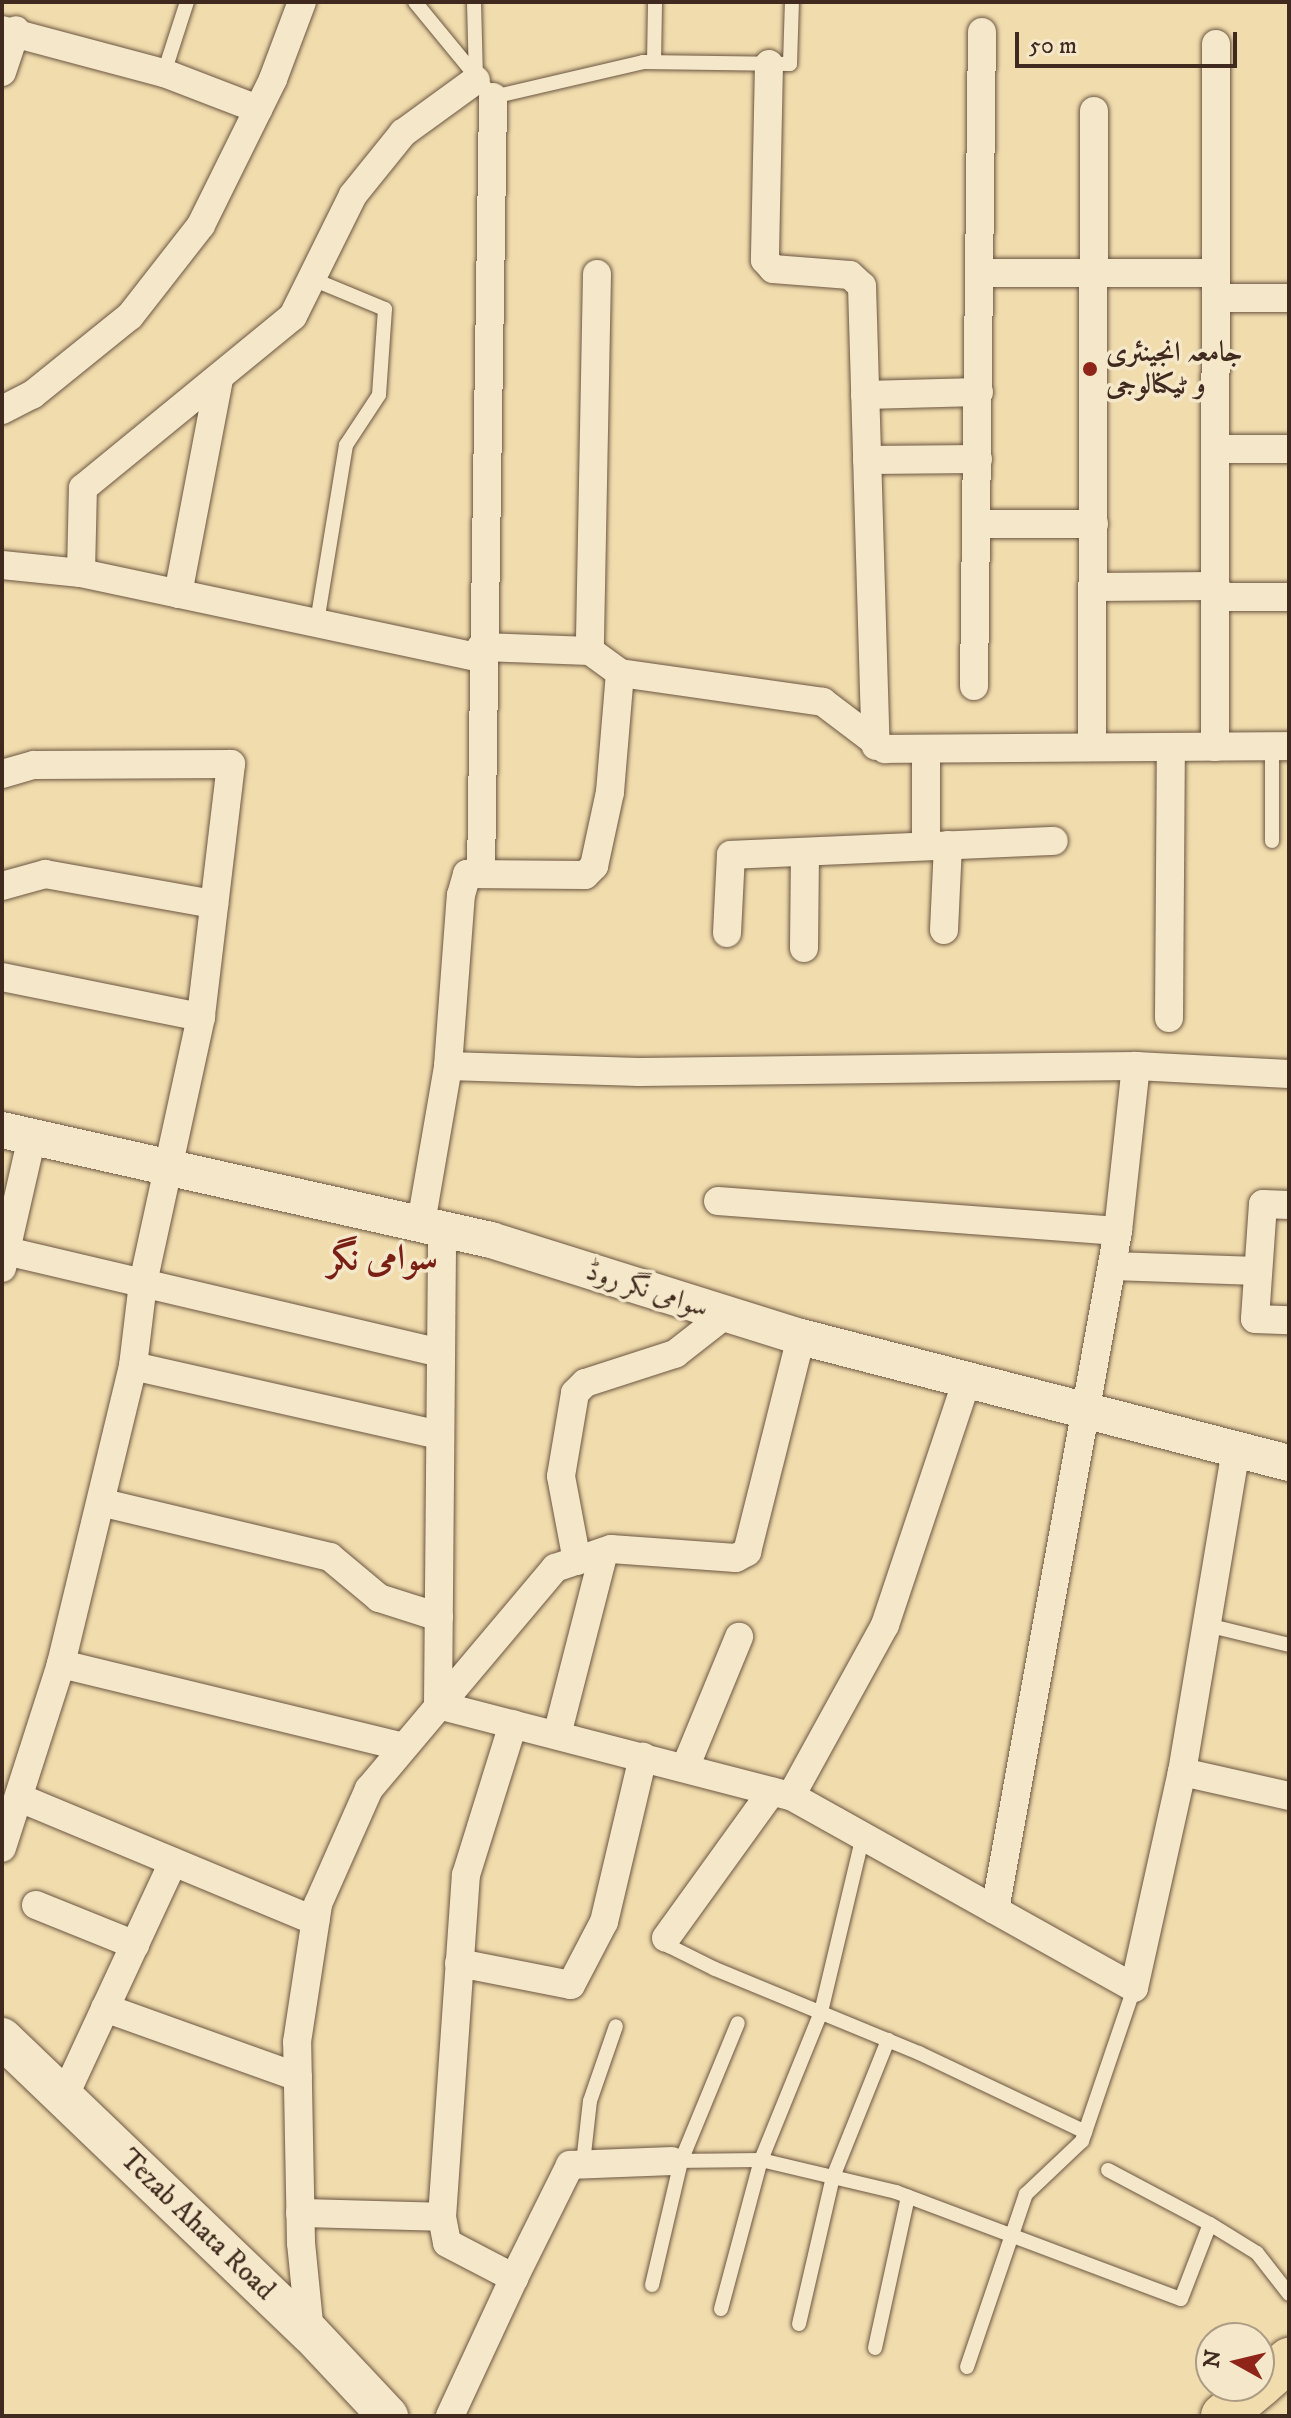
<!DOCTYPE html>
<html>
<head>
<meta charset="utf-8">
<style>
	body { margin:0 }
	#map { position:relative; width:1291px; height:2418px; overflow:hidden; background:#f0dcad; font-family:"IM FELL DW Pica",Amiri,serif }
	div>[style] { position:absolute }
	.roads { filter:drop-shadow(0 0 2px #6c5642) drop-shadow(0 0 2px #6c5642) }
	.service>* { height:14px; margin:-7px; padding:0 7px; transform-origin:7px; border-radius:7px; background:#f5e8ca }
	.minor>* { height:28px; margin:-14px; padding:0 14px; transform-origin:14px; border-radius:14px; background:#f5e8ca }
	.tertiary>* { height:36px; margin:-18px; padding:0 18px; transform-origin:18px; border-radius:18px; background:#f5e8ca }
	.secondary>* { height:40px; margin:-20px; padding:0 20px; transform-origin:20px; border-radius:20px; background:#f5e8ca }
	.primary>* { height:44px; margin:-22px; padding:0 22px; transform-origin:22px; border-radius:22px; background:#f0dcad }
	.dots>* { width:22px; height:22px; translate:-50% -50%; box-sizing:border-box; border:4px solid #f5e8ca; border-radius:50% }
	span { translate:-50% -50%; white-space:nowrap; text-align:center; line-height:1.15; -webkit-text-stroke:7px #f5e8ca; paint-order:stroke }
	.poi-label { font-size:28px; color:#40291e; font-weight:700 }
	.left { translate:0 -50%; text-align:left }
	.street-label { font-size:28px; color:#40291e }
	.district-label { font-size:36px; color:#7a1f14; font-weight:700 }
	.frame { position:absolute; inset:0; border:4px solid #40291e; pointer-events:none }
	.north { position:absolute; left:1195px; top:2322px; width:80px; height:80px; box-sizing:border-box; background:#f5e8ca; border:2px solid #ad9c85; border-radius:50%; rotate:278deg; font-size:22px; font-weight:700; line-height:32px; text-align:center; color:#40291e }
	.north::after { content:''; display:block; margin:auto; width:28px; height:36px; background:#8f2418; clip-path:polygon(50% 0,100% 100%,50% 72%,0 100%) }
	.scale { position:absolute; left:1015px; top:32px; width:222px; height:36px; box-sizing:border-box; border:4px solid #40291e; border-top:0; padding-left:10px; font-size:24px; line-height:28px; white-space:nowrap; color:#40291e; -webkit-text-stroke:6px #f5e8ca; paint-order:stroke }
</style>
</head>
<body>
<div id="map">
	<div class="roads">
		<div class="service">
			<i style="left:415px;top:2px;width:123px;rotate:50.6deg"></i>
			<i style="left:493px;top:97px;width:154px;rotate:-13.1deg"></i>
			<i style="left:643px;top:62px;width:147px;rotate:0.8deg"></i>
			<i style="left:790px;top:64px;width:62px;rotate:-88.2deg"></i>
			<i style="left:474px;top:2px;width:78px;rotate:88.5deg"></i>
			<i style="left:654px;top:62px;width:60px;rotate:-89deg"></i>
			<i style="left:164px;top:73px;width:75px;rotate:-72.1deg"></i>
			<i style="left:310px;top:278px;width:81px;rotate:22.5deg"></i>
			<i style="left:385px;top:309px;width:86px;rotate:94deg"></i>
			<i style="left:379px;top:395px;width:60px;rotate:123.4deg"></i>
			<i style="left:346px;top:445px;width:180px;rotate:99.3deg"></i>
			<i style="left:1272px;top:841px;width:95px;rotate:-90deg"></i>
			<i style="left:1207px;top:1625px;width:84px;rotate:13.7deg"></i>
			<i style="left:666px;top:1938px;width:9px;rotate:69deg"></i>
			<i style="left:669px;top:1946px;width:51px;rotate:26.6deg"></i>
			<i style="left:715px;top:1969px;width:221px;rotate:22.4deg"></i>
			<i style="left:919px;top:2053px;width:184px;rotate:25.4deg"></i>
			<i style="left:672px;top:2161px;width:89px;rotate:-0.6deg"></i>
			<i style="left:761px;top:2160px;width:139px;rotate:13.3deg"></i>
			<i style="left:896px;top:2192px;width:304px;rotate:20.6deg"></i>
			<i style="left:1181px;top:2299px;width:80px;rotate:-68.9deg"></i>
			<i style="left:1210px;top:2224px;width:55px;rotate:31.7deg"></i>
			<i style="left:1257px;top:2253px;width:52px;rotate:52deg"></i>
			<i style="left:583px;top:2163px;width:62px;rotate:-83.6deg"></i>
			<i style="left:590px;top:2101px;width:79px;rotate:-70.9deg"></i>
			<i style="left:1108px;top:2170px;width:115px;rotate:27.9deg"></i>
			<i style="left:652px;top:2285px;width:127px;rotate:-76.8deg"></i>
			<i style="left:681px;top:2161px;width:149px;rotate:-67.6deg"></i>
			<i style="left:721px;top:2309px;width:154px;rotate:-75deg"></i>
			<i style="left:761px;top:2160px;width:160px;rotate:-67.9deg"></i>
			<i style="left:821px;top:2012px;width:181px;rotate:-76.6deg"></i>
			<i style="left:799px;top:2324px;width:151px;rotate:-77deg"></i>
			<i style="left:833px;top:2177px;width:148px;rotate:-68.1deg"></i>
			<i style="left:875px;top:2348px;width:155px;rotate:-77.7deg"></i>
			<i style="left:967px;top:2367px;width:183px;rotate:-71.2deg"></i>
			<i style="left:1026px;top:2194px;width:77px;rotate:-43.4deg"></i>
			<i style="left:1082px;top:2141px;width:162px;rotate:-71.2deg"></i>
		</div>
		<div class="minor">
			<i style="left:2px;top:30px;width:168px;rotate:14.9deg"></i>
			<i style="left:164px;top:73px;width:101px;rotate:21deg"></i>
			<i style="left:769px;top:64px;width:196px;rotate:91.2deg"></i>
			<i style="left:765px;top:260px;width:12px;rotate:48deg"></i>
			<i style="left:773px;top:269px;width:77px;rotate:4.5deg"></i>
			<i style="left:850px;top:275px;width:16px;rotate:43deg"></i>
			<i style="left:862px;top:286px;width:460px;rotate:88.3deg"></i>
			<i style="left:2px;top:72px;width:44px;rotate:-71.6deg"></i>
			<i style="left:980px;top:273px;width:236px"></i>
			<i style="left:597px;top:274px;width:377px;rotate:91.1deg"></i>
			<i style="left:590px;top:651px;width:37px;rotate:36deg"></i>
			<i style="left:620px;top:673px;width:205px;rotate:8.1deg"></i>
			<i style="left:823px;top:702px;width:78px;rotate:37.2deg"></i>
			<i style="left:885px;top:749px;width:404px;rotate:-0.4deg"></i>
			<i style="left:1216px;top:298px;width:73px"></i>
			<i style="left:865px;top:395px;width:114px;rotate:-1.5deg"></i>
			<i style="left:2px;top:410px;width:34px;rotate:-27deg"></i>
			<i style="left:32px;top:395px;width:126px;rotate:-38.9deg"></i>
			<i style="left:130px;top:316px;width:115px;rotate:-52deg"></i>
			<i style="left:201px;top:225px;width:163px;rotate:-63.7deg"></i>
			<i style="left:273px;top:79px;width:82px;rotate:-69.4deg"></i>
			<i style="left:1216px;top:449px;width:73px"></i>
			<i style="left:867px;top:460px;width:111px;rotate:-0.5deg"></i>
			<i style="left:977px;top:524px;width:117px"></i>
			<i style="left:2px;top:565px;width:79px;rotate:5.8deg"></i>
			<i style="left:81px;top:573px;width:409px;rotate:12deg"></i>
			<i style="left:81px;top:573px;width:85px;rotate:-88.7deg"></i>
			<i style="left:83px;top:488px;width:271px;rotate:-39.3deg"></i>
			<i style="left:293px;top:316px;width:135px;rotate:-63.6deg"></i>
			<i style="left:353px;top:195px;width:80px;rotate:-51.1deg"></i>
			<i style="left:403px;top:133px;width:90px;rotate:-36deg"></i>
			<i style="left:1093px;top:587px;width:123px;rotate:-0.5deg"></i>
			<i style="left:178px;top:594px;width:219px;rotate:-79.2deg"></i>
			<i style="left:1216px;top:597px;width:73px"></i>
			<i style="left:481px;top:647px;width:109px;rotate:2.1deg"></i>
			<i style="left:974px;top:686px;width:654px;rotate:-89.3deg"></i>
			<i style="left:1092px;top:747px;width:636px;rotate:-89.82deg"></i>
			<i style="left:1215px;top:747px;width:703px;rotate:-89.92deg"></i>
			<i style="left:2px;top:774px;width:33px;rotate:-16deg"></i>
			<i style="left:34px;top:765px;width:197px;rotate:-0.3deg"></i>
			<i style="left:231px;top:764px;width:255px;rotate:96.8deg"></i>
			<i style="left:201px;top:1017px;width:272px;rotate:102.3deg"></i>
			<i style="left:143px;top:1283px;width:84px;rotate:96.9deg"></i>
			<i style="left:133px;top:1366px;width:307px;rotate:103.6deg"></i>
			<i style="left:61px;top:1664px;width:193px;rotate:107.8deg"></i>
			<i style="left:926px;top:845px;width:95px;rotate:-90deg"></i>
			<i style="left:481px;top:873px;width:776px;rotate:-89.11deg"></i>
			<i style="left:2px;top:886px;width:45px;rotate:-15.6deg"></i>
			<i style="left:45px;top:874px;width:172px;rotate:10.1deg"></i>
			<i style="left:944px;top:930px;width:85px;rotate:-87.3deg"></i>
			<i style="left:727px;top:933px;width:78px;rotate:-87.1deg"></i>
			<i style="left:731px;top:855px;width:323px;rotate:-2.5deg"></i>
			<i style="left:804px;top:948px;width:94px;rotate:-89.4deg"></i>
			<i style="left:2px;top:977px;width:203px;rotate:11.4deg"></i>
			<i style="left:1169px;top:1018px;width:271px;rotate:-89.6deg"></i>
			<i style="left:448px;top:1066px;width:191px;rotate:1.8deg"></i>
			<i style="left:639px;top:1072px;width:497px;rotate:-0.7deg"></i>
			<i style="left:1136px;top:1066px;width:153px;rotate:3deg"></i>
			<i style="left:718px;top:1201px;width:401px;rotate:4.3deg"></i>
			<i style="left:1289px;top:1205px;width:26px;rotate:-178deg"></i>
			<i style="left:1263px;top:1204px;width:115px;rotate:94deg"></i>
			<i style="left:1255px;top:1319px;width:34px;rotate:2deg"></i>
			<i style="left:421px;top:1223px;width:159px;rotate:-80.2deg"></i>
			<i style="left:448px;top:1066px;width:171px;rotate:-85.7deg"></i>
			<i style="left:461px;top:895px;width:22px;rotate:-74deg"></i>
			<i style="left:467px;top:874px;width:118px;rotate:0.5deg"></i>
			<i style="left:585px;top:875px;width:13px;rotate:-45deg"></i>
			<i style="left:594px;top:866px;width:76px;rotate:-77.8deg"></i>
			<i style="left:610px;top:792px;width:119px;rotate:-85.2deg"></i>
			<i style="left:2px;top:1250px;width:450px;rotate:13.2deg"></i>
			<i style="left:1112px;top:1266px;width:146px;rotate:2deg"></i>
			<i style="left:2px;top:1268px;width:134px;rotate:-77.1deg"></i>
			<i style="left:133px;top:1366px;width:314px;rotate:12.7deg"></i>
			<i style="left:104px;top:1503px;width:232px;rotate:13.4deg"></i>
			<i style="left:330px;top:1557px;width:64px;rotate:39.9deg"></i>
			<i style="left:379px;top:1598px;width:63px;rotate:17.6deg"></i>
			<i style="left:577px;top:1561px;width:86px;rotate:-100.7deg"></i>
			<i style="left:561px;top:1476px;width:84px;rotate:-80.4deg"></i>
			<i style="left:575px;top:1393px;width:14px;rotate:-45deg"></i>
			<i style="left:585px;top:1383px;width:95px;rotate:-17.9deg"></i>
			<i style="left:675px;top:1354px;width:65px;rotate:-38.1deg"></i>
			<i style="left:61px;top:1664px;width:352px;rotate:13.6deg"></i>
			<i style="left:438px;top:1705px;width:365px;rotate:14.5deg"></i>
			<i style="left:791px;top:1796px;width:393px;rotate:29.2deg"></i>
			<i style="left:1134px;top:1988px;width:221px;rotate:-77.5deg"></i>
			<i style="left:1182px;top:1772px;width:327px;rotate:-80.5deg"></i>
			<i style="left:438px;top:1705px;width:475px;rotate:-89.5deg"></i>
			<i style="left:557px;top:1735px;width:189px;rotate:-75.6deg"></i>
			<i style="left:685px;top:1768px;width:142px;rotate:-67.6deg"></i>
			<i style="left:1182px;top:1772px;width:110px;rotate:12.6deg"></i>
			<i style="left:791px;top:1796px;width:195px;rotate:-61.2deg"></i>
			<i style="left:885px;top:1625px;width:258px;rotate:-71.5deg"></i>
			<i style="left:20px;top:1798px;width:320px;rotate:22.6deg"></i>
			<i style="left:36px;top:1905px;width:107px;rotate:22deg"></i>
			<i style="left:995px;top:1910px;width:690px;rotate:-79.73deg"></i>
			<i style="left:1118px;top:1231px;width:166px;rotate:-83.8deg"></i>
			<i style="left:666px;top:1938px;width:181px;rotate:-54.2deg"></i>
			<i style="left:459px;top:1963px;width:114px;rotate:11.1deg"></i>
			<i style="left:571px;top:1985px;width:71px;rotate:-62.4deg"></i>
			<i style="left:604px;top:1922px;width:170px;rotate:-76.7deg"></i>
			<i style="left:105px;top:2008px;width:205px;rotate:19.7deg"></i>
			<i style="left:64px;top:2097px;width:259px;rotate:-65.1deg"></i>
			<i style="left:300px;top:2213px;width:142px;rotate:1.6deg"></i>
			<i style="left:442px;top:2217px;width:343px;rotate:-86deg"></i>
			<i style="left:466px;top:1875px;width:158px;rotate:-72.7deg"></i>
			<i style="left:442px;top:2217px;width:26px;rotate:79deg"></i>
			<i style="left:447px;top:2243px;width:76px;rotate:27.6deg"></i>
			<i style="left:514px;top:2278px;width:152px;rotate:114.9deg"></i>
			<i style="left:514px;top:2278px;width:126px;rotate:-63.6deg"></i>
			<i style="left:570px;top:2165px;width:102px;rotate:-2.2deg"></i>
			<i style="left:310px;top:2333px;width:90px;rotate:-95.7deg"></i>
			<i style="left:301px;top:2243px;width:201px;rotate:-91.1deg"></i>
			<i style="left:297px;top:2042px;width:140px;rotate:-81.3deg"></i>
			<i style="left:318px;top:1904px;width:126px;rotate:-66.1deg"></i>
			<i style="left:369px;top:1789px;width:289px;rotate:-49.9deg"></i>
			<i style="left:555px;top:1568px;width:59px;rotate:-18.7deg"></i>
			<i style="left:611px;top:1549px;width:125px;rotate:4.1deg"></i>
			<i style="left:736px;top:1558px;width:13px;rotate:-29deg"></i>
			<i style="left:747px;top:1552px;width:222px;rotate:-75.9deg"></i>
		</div>
		<div class="tertiary">
			<i style="left:2px;top:1130px;width:501px;rotate:12.68deg"></i>
			<i style="left:491px;top:1240px;width:325px;rotate:17.4deg"></i>
			<i style="left:801px;top:1337px;width:504px;rotate:14.48deg"></i>
		</div>
		<div class="secondary">
			<i style="left:2px;top:2038px;width:426px;rotate:43.8deg"></i>
			<i style="left:310px;top:2333px;width:114px;rotate:46.8deg"></i>
		</div>
		<div class="primary">
			<i style="left:1259px;top:2386px;width:40px;rotate:-41deg"></i>
			<i style="left:1223px;top:2416px;width:47px;rotate:-39.8deg"></i>
		</div>
	</div>
	<div class="dots">
		<i style="left:1090px;top:369px;background:#8f2418"></i>
	</div>
	<div class="poi-label">
		<span class="left" style="left:1106px;top:369px">جامعہ انجینئری<br>و ٹیکنالوجی</span>
	</div>
	<div class="street-label">
		<span style="left:647px;top:1290px;rotate:18deg">سوامی نگر روڈ</span>
		<span style="left:197px;top:2225px;rotate:44deg">Tezab Ahata Road</span>
	</div>
	<div class="district-label">
		<span style="left:383px;top:1259px">سوامی نگر</span>
	</div>
	<div class="frame"></div>
	<div class="north">N</div>
	<div class="scale">50 m</div>
</div>
</body>
</html>
